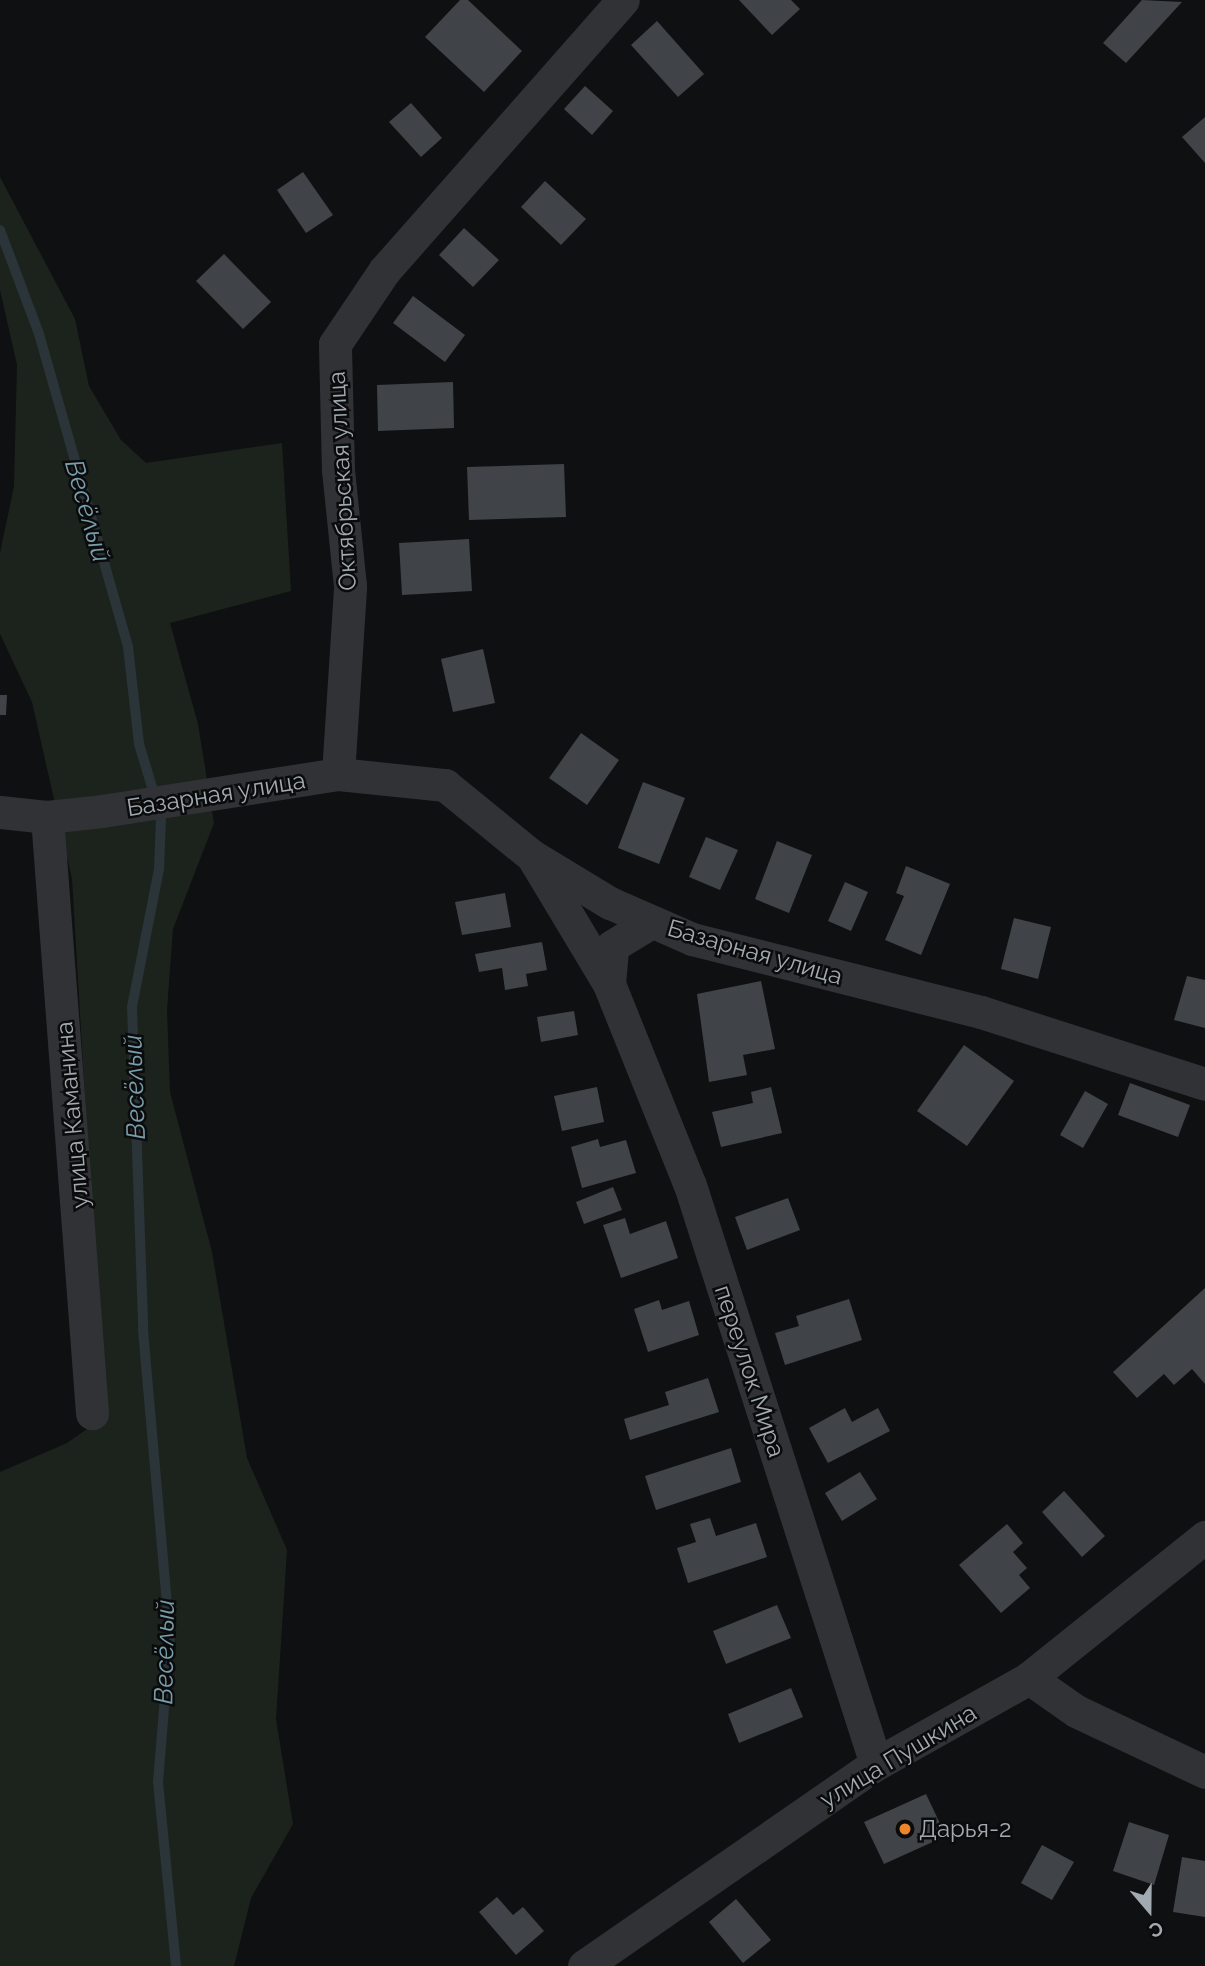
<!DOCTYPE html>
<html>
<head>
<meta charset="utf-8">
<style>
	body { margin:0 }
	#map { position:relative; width:1205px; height:1966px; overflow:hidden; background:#0f1011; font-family:Raleway,sans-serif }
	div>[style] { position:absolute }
	.green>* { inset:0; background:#1c231c }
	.stream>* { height:10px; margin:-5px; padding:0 5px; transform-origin:5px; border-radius:5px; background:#2a3439 }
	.building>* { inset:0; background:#404347 }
	.minor>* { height:33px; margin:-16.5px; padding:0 16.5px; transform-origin:16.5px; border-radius:16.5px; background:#313236 }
	.dots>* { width:19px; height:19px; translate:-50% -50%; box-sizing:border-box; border:4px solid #0b0b0c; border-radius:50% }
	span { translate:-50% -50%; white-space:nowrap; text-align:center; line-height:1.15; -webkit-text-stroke:5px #0b0b0c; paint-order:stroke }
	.street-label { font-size:24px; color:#a1a9b1 }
	.poi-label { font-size:24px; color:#a1a9b1 }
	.left { translate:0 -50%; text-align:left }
	.water-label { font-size:26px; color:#789eac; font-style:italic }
	.north { position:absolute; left:1114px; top:1875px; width:70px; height:70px; -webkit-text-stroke:5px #0b0b0c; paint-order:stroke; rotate:160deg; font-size:19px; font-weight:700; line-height:28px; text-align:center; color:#a1a9b1 }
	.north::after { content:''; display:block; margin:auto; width:24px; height:32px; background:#a1a9b1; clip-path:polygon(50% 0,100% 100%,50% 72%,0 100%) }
</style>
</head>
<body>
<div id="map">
	<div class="green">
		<i style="clip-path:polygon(0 177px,75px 319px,89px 386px,121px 440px,146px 463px,282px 443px,291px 591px,170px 623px,198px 724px,214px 823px,173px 929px,167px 1010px,170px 1092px,212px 1252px,247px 1458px,287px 1550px,276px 1719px,293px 1824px,251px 1898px,234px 1966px,0 1966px,0 1472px,67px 1443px,104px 1417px,72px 879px,32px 702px,0 634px,0 553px,14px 486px,17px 365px,0 290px)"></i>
	</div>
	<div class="stream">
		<i style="left:0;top:230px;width:111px;rotate:69.4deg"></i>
		<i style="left:39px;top:334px;width:325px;rotate:74.1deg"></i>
		<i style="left:128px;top:647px;width:98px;rotate:83.5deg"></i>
		<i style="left:139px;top:744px;width:76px;rotate:73.2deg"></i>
		<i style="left:161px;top:817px;width:52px;rotate:92.2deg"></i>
		<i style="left:159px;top:869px;width:141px;rotate:101.1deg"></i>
		<i style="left:132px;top:1007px;width:323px;rotate:88deg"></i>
		<i style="left:143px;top:1330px;width:307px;rotate:85deg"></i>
		<i style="left:170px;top:1636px;width:146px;rotate:94.7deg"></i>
		<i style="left:158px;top:1782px;width:185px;rotate:84.4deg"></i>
	</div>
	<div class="building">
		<i style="clip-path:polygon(460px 0,468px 0,522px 51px,484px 92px,425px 37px)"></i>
		<i style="clip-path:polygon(739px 0,791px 0,800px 9px,772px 35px)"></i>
		<i style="clip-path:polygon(1142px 0,1182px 2px,1126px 63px,1103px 43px)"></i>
		<i style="clip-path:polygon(657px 21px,704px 74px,678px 97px,631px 45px)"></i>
		<i style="clip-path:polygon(585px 86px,613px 111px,592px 135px,564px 109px)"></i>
		<i style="clip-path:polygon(411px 103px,442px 138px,421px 157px,389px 122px)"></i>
		<i style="clip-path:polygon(1205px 117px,1205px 163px,1182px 137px)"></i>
		<i style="clip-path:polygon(303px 172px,333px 215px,306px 233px,277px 190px)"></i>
		<i style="clip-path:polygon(545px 181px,586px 219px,561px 245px,521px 207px)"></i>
		<i style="clip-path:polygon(464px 228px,499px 260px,473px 287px,439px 255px)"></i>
		<i style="clip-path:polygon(224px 254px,271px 302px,243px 329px,196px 281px)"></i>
		<i style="clip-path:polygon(413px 296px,465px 335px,445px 362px,393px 323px)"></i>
		<i style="clip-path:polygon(453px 382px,454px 428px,378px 431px,377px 385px)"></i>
		<i style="clip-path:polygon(564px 464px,566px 517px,469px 520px,467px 467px)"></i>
		<i style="clip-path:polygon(469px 539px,472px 591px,402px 595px,399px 543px)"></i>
		<i style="clip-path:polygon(483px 649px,495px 703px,453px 712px,441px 659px)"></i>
		<i style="clip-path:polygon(0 695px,7px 695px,6px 715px,0 715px)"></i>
		<i style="clip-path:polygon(581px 733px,619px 760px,587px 805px,549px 778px)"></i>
		<i style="clip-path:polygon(643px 782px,685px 798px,659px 864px,618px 848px)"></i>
		<i style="clip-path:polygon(706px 837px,738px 850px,720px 890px,689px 877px)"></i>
		<i style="clip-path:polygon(777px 841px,812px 855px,789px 913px,755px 899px)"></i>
		<i style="clip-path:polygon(906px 866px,950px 884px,921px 955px,885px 940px,904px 896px,896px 893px)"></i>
		<i style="clip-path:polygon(845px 882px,868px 892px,851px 931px,828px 921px)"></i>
		<i style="clip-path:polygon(505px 893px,511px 927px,462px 935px,455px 902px)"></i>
		<i style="clip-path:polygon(1014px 918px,1051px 927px,1038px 979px,1001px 969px)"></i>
		<i style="clip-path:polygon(542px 942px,547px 970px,526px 974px,528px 986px,505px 990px,502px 968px,479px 972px,475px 954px)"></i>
		<i style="clip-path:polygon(1187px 976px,1205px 980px,1205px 1028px,1174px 1020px)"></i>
		<i style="clip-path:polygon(761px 981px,775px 1049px,743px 1055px,747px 1075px,709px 1082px,697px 994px)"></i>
		<i style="clip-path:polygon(574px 1011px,578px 1035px,541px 1042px,537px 1017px)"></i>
		<i style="clip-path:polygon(964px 1045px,1014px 1081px,967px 1146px,917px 1111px)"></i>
		<i style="clip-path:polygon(1130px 1083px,1190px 1105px,1178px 1137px,1118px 1115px)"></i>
		<i style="clip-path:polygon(597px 1087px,604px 1122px,562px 1131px,554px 1096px)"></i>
		<i style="clip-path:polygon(771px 1087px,782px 1133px,721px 1147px,712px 1112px,753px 1103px,751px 1092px)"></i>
		<i style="clip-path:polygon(1085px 1091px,1108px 1104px,1083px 1148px,1060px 1135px)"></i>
		<i style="clip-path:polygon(598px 1139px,600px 1147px,626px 1140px,636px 1173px,582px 1188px,571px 1147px)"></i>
		<i style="clip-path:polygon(613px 1187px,622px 1210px,584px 1224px,576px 1202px)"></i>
		<i style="clip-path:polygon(788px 1198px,800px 1230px,747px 1250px,735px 1217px)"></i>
		<i style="clip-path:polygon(625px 1218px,630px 1234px,666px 1221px,678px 1258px,621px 1278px,603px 1225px)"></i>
		<i style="clip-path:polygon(1205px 1288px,1205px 1384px,1192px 1369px,1174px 1385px,1164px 1374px,1137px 1398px,1113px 1372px)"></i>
		<i style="clip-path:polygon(849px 1299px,862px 1340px,785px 1365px,775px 1333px,799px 1326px,796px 1316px)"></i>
		<i style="clip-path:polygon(659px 1300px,662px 1310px,689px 1301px,699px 1335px,648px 1352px,634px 1309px)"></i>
		<i style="clip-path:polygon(708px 1378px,719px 1412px,630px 1440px,624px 1419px,669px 1405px,665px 1392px)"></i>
		<i style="clip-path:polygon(845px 1408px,852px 1422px,878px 1408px,890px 1431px,828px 1463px,809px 1428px)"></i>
		<i style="clip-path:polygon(731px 1448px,741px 1482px,656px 1510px,645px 1476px)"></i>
		<i style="clip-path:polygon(860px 1472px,877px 1499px,842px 1521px,825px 1493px)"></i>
		<i style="clip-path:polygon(1064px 1491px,1105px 1536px,1082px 1557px,1042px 1512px)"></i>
		<i style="clip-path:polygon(710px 1518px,716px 1536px,756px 1523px,767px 1557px,688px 1583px,677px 1548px,696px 1542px,690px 1524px)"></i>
		<i style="clip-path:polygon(1007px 1524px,1023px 1543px,1013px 1552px,1027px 1568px,1019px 1575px,1030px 1588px,1001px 1613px,959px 1565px)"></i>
		<i style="clip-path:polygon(777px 1605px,791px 1638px,726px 1664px,713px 1631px)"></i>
		<i style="clip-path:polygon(791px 1688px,803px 1717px,739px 1743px,728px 1714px)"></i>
		<i style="clip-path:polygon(926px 1794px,946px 1836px,884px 1864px,864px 1822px)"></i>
		<i style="clip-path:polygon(1129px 1822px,1169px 1835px,1154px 1885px,1113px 1871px)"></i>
		<i style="clip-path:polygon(1042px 1845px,1074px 1862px,1052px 1900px,1021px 1883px)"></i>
		<i style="clip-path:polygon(1182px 1857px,1205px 1861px,1205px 1917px,1173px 1912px)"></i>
		<i style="clip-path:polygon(497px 1897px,513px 1915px,523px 1907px,544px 1931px,516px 1955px,479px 1912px)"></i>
		<i style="clip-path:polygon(736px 1899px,771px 1940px,743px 1963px,709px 1922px)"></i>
	</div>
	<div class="minor">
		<i style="left:338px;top:774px;width:188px;rotate:-86.3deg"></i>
		<i style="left:350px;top:586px;width:117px;rotate:-95.9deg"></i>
		<i style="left:338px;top:470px;width:126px;rotate:-91.4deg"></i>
		<i style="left:335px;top:344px;width:88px;rotate:-56.1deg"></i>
		<i style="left:384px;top:271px;width:361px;rotate:-48.6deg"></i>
		<i style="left:0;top:812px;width:47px;rotate:6.1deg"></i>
		<i style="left:47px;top:817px;width:55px;rotate:-6.2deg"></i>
		<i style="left:102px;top:811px;width:239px;rotate:-8.9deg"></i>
		<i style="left:338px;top:774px;width:108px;rotate:5.9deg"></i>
		<i style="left:445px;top:785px;width:112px;rotate:39.2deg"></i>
		<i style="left:532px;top:856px;width:91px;rotate:31.1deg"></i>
		<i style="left:610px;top:903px;width:90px;rotate:23.7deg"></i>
		<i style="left:692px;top:939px;width:298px;rotate:14.2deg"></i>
		<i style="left:981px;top:1012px;width:235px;rotate:17.8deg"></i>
		<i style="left:47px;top:817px;width:598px;rotate:85.68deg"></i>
		<i style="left:534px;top:859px;width:146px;rotate:59deg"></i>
		<i style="left:609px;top:984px;width:217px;rotate:68.1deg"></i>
		<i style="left:690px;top:1185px;width:608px;rotate:72.19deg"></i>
		<i style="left:609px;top:984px;width:38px;rotate:-85deg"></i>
		<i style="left:612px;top:946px;width:44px;rotate:-31.2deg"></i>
		<i style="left:1029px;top:1678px;width:57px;rotate:35.1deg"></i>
		<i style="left:1076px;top:1711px;width:143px;rotate:25.3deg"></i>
		<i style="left:584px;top:1966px;width:355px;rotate:-34.7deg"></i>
		<i style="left:876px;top:1764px;width:176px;rotate:-29.3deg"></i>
		<i style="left:1029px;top:1678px;width:226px;rotate:-38.7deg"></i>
	</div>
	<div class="dots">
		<i style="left:905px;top:1829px;background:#ec862d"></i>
	</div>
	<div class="street-label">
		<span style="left:342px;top:481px;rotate:-93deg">Октябрьская улица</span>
		<span style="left:216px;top:794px;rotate:-9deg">Базарная улица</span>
		<span style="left:755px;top:952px;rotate:16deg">Базарная улица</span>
		<span style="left:72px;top:1115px;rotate:-95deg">улица Каманина</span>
		<span style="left:750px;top:1371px;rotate:72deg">переулок Мира</span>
		<span style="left:898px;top:1756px;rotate:-31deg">улица Пушкина</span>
	</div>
	<div class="poi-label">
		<span class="left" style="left:919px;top:1829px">Дарья-2</span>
	</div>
	<div class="water-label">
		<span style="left:87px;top:511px;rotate:74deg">Весёлый</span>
		<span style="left:135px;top:1087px;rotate:-92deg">Весёлый</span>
		<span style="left:165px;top:1652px;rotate:-89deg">Весёлый</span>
	</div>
	<div class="north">С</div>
</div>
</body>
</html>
